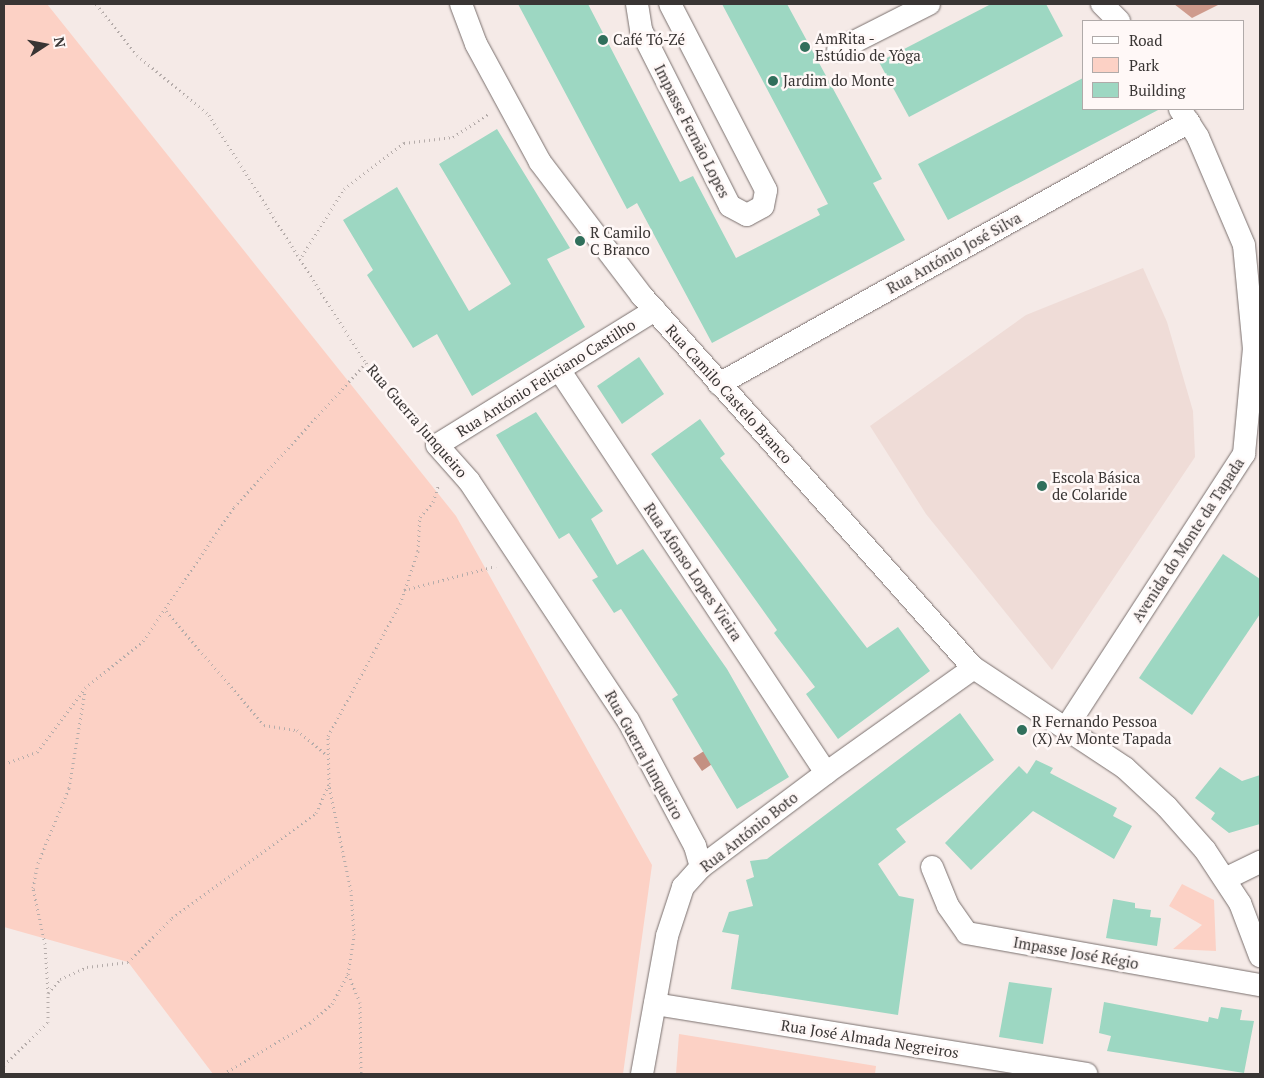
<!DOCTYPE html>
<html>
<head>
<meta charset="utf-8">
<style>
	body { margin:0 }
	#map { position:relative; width:1264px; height:1078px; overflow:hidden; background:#f5eae7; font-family:"PT Serif",serif }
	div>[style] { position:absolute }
	.built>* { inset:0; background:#efdcd7 }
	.green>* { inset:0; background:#fcd1c5 }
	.forest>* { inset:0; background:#cf9b8d }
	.water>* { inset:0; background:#c49082 }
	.building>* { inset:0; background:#9dd7c2 }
	.path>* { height:3px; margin-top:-1.5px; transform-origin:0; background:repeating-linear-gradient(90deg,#b5acaa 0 1px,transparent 0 5px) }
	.roads { filter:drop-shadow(0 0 1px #7a706e) drop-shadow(0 0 1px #7a706e) }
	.minor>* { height:22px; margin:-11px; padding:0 11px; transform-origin:11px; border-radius:11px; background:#fff }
	.dots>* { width:14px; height:14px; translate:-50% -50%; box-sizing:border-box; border:2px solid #fff8f7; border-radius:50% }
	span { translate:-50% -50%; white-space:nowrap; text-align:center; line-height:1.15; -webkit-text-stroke:5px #fff8f7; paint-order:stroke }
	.poi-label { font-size:15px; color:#393534 }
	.left { translate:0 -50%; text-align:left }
	.street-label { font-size:15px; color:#393534 }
	.frame { position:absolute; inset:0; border:5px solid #393534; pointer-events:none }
	.legend { position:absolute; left:1082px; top:20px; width:162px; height:90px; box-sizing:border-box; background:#fff8f7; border:1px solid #b0aaa9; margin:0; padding:6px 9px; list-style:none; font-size:15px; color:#393534 }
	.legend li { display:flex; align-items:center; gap:10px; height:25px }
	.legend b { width:25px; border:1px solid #b0aaa9 }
	.north { position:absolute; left:20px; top:20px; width:50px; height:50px; -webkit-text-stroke:4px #fff8f7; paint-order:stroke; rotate:79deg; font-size:14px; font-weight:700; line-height:20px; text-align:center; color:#393534 }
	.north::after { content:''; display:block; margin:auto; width:18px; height:22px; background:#393534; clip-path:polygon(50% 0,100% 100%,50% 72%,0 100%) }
</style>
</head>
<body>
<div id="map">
	<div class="built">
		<i style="clip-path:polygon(1143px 268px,1167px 322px,1193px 411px,1195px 457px,1052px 670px,926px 514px,870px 426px,1026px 315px)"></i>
	</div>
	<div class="green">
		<i style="clip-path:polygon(4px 4px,47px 4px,456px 516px,652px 865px,623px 1074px,213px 1074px,128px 962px,4px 927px)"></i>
		<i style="clip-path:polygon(1182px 884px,1214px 900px,1216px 951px,1173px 949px,1202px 925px,1169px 906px)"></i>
		<i style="clip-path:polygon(679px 1034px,876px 1066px,875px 1074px,676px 1074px)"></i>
	</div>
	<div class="forest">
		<i style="clip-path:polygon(1174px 4px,1220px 4px,1192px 18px)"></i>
	</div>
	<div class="water">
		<i style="clip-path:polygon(726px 737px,734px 749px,702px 771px,693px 758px)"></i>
	</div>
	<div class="building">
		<i style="clip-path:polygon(518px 4px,588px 4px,680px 182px,693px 176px,736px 258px,820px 215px,817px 209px,828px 204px,722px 4px,787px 4px,882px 179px,873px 183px,905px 240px,712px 343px,637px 203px,627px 209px)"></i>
		<i style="clip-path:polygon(991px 4px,1046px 4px,1063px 36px,909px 117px,879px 62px)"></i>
		<i style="clip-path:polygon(1083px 78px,1083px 109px,1160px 109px,948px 220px,918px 164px)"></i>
		<i style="clip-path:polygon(497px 129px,570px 248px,547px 259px,585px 327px,472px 396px,437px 334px,413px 348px,367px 275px,373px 270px,343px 220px,397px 187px,469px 311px,511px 284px,439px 164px)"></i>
		<i style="clip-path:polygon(639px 357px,664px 394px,622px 424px,597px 386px)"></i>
		<i style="clip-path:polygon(536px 412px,603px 511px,591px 519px,617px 565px,643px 549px,727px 669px,789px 777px,737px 809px,672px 699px,678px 695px,621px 609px,614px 613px,592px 580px,598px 577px,569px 533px,559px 539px,496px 435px)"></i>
		<i style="clip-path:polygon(700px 419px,725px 454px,720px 458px,867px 648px,898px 627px,930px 671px,838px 739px,806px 694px,815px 687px,774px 633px,777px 630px,651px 454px)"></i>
		<i style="clip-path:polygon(1223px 554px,1260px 579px,1260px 614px,1192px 715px,1139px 678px)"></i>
		<i style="clip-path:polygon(960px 713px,994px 760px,896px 829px,906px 842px,878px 864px,899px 896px,914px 899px,898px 1015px,731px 989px,739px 935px,722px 932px,729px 912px,753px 906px,746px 880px,754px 877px,750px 861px,767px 859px)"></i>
		<i style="clip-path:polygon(1036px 760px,1053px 768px,1050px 773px,1117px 808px,1113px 816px,1132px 826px,1114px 859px,1033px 811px,971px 870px,945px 843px,1019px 766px,1027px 774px)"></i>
		<i style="clip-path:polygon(1220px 767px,1242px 781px,1260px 775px,1260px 824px,1229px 833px,1211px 819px,1215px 813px,1195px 798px)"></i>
		<i style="clip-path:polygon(1113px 899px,1135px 903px,1135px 908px,1151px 910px,1150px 917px,1161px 918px,1157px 946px,1106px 938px)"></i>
		<i style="clip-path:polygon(1009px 982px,1052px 988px,1043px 1044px,999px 1037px)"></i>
		<i style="clip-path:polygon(1104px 1002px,1208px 1022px,1209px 1017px,1218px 1019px,1221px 1007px,1242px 1010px,1240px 1020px,1254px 1021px,1244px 1073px,1107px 1051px,1111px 1036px,1099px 1033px)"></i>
	</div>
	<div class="path">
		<i style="left:96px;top:4px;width:65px;rotate:51.2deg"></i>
		<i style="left:137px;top:55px;width:94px;rotate:39.8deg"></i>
		<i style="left:209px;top:115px;width:294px;rotate:57.7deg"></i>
		<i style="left:366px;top:363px;width:85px;rotate:49.8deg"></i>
		<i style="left:302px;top:256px;width:79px;rotate:-57.9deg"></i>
		<i style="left:344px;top:189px;width:76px;rotate:-37.5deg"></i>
		<i style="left:404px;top:143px;width:49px;rotate:-7deg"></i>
		<i style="left:453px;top:137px;width:42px;rotate:-33.3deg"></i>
		<i style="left:404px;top:590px;width:95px;rotate:-14.6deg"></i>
		<i style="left:166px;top:611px;width:150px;rotate:49.3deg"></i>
		<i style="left:264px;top:725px;width:33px;rotate:9deg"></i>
		<i style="left:297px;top:730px;width:39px;rotate:40deg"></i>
		<i style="left:4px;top:764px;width:35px;rotate:-20deg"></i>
		<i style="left:37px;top:752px;width:80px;rotate:-53.1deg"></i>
		<i style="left:85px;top:688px;width:75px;rotate:-39deg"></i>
		<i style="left:143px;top:641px;width:162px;rotate:-55.8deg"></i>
		<i style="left:234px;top:507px;width:195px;rotate:-47.5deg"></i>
		<i style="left:348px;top:974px;width:30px;rotate:67deg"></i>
		<i style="left:360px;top:1002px;width:72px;rotate:89.2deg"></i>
		<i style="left:48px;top:993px;width:49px;rotate:-93.5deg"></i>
		<i style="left:45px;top:944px;width:57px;rotate:-102.1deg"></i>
		<i style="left:33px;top:888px;width:25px;rotate:-79deg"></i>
		<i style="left:38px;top:863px;width:81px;rotate:-67.5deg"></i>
		<i style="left:69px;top:788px;width:98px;rotate:-80.6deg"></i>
		<i style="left:4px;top:1065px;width:62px;rotate:-44.3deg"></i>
		<i style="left:48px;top:1022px;width:29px;rotate:-90deg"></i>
		<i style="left:48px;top:993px;width:18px;rotate:-49deg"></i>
		<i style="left:60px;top:979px;width:30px;rotate:-24deg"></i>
		<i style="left:87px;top:967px;width:41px;rotate:-7deg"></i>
		<i style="left:128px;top:962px;width:62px;rotate:-45deg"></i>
		<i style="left:172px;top:918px;width:178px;rotate:-36.1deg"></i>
		<i style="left:316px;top:813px;width:32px;rotate:-66deg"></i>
		<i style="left:329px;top:784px;width:48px;rotate:-91.2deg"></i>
		<i style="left:328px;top:736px;width:150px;rotate:-61.4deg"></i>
		<i style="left:400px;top:604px;width:56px;rotate:-71.2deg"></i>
		<i style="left:418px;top:551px;width:34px;rotate:-87deg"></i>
		<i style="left:420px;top:517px;width:20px;rotate:-49deg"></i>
		<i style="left:433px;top:502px;width:19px;rotate:-72deg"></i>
		<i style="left:223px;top:1074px;width:101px;rotate:-30.4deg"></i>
		<i style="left:310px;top:1023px;width:29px;rotate:-41deg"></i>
		<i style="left:332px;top:1004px;width:34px;rotate:-62deg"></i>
		<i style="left:348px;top:974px;width:39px;rotate:-81deg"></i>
		<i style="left:354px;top:935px;width:44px;rotate:-93.9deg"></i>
		<i style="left:351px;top:891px;width:107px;rotate:-101.8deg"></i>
	</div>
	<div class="roads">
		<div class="minor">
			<i style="left:461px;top:4px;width:43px;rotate:69.4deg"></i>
			<i style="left:476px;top:44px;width:134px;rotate:61.5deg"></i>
			<i style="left:540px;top:162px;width:168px;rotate:52.7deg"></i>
			<i style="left:642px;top:296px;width:499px;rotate:48.3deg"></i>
			<i style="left:974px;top:668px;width:181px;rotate:33.5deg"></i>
			<i style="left:1125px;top:768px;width:57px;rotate:42.9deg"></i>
			<i style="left:1167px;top:807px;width:57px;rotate:48.5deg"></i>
			<i style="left:1205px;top:850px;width:64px;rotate:56.6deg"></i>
			<i style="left:1240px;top:903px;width:57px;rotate:69.3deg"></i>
			<i style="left:637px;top:4px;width:26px;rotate:81deg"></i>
			<i style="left:641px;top:30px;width:197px;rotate:63.2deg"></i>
			<i style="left:730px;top:206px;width:19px;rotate:28deg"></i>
			<i style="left:747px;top:215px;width:18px;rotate:-29deg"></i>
			<i style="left:763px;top:206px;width:16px;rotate:-79deg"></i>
			<i style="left:766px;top:190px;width:209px;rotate:-117.3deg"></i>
			<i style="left:1102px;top:4px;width:24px;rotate:45deg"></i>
			<i style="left:838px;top:50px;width:102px;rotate:-26.8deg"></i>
			<i style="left:655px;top:310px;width:256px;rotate:148.2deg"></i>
			<i style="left:437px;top:445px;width:48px;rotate:48.4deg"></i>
			<i style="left:469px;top:481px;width:287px;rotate:56.4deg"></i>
			<i style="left:628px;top:720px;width:143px;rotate:62deg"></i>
			<i style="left:695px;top:846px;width:22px;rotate:74deg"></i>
			<i style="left:560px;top:371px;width:482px;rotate:56.5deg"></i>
			<i style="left:719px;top:384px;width:538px;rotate:-29.14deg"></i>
			<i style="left:1066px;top:728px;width:327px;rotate:-57deg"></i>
			<i style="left:1244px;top:454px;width:105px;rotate:-84.6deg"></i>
			<i style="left:1254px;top:349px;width:104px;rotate:-95.5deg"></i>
			<i style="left:1244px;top:245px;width:117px;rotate:-113.1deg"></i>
			<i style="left:1198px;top:137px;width:33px;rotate:-123deg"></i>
			<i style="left:932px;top:867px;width:42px;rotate:67.7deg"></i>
			<i style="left:948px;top:906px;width:33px;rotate:55deg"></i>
			<i style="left:967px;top:933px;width:298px;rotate:10.1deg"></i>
			<i style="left:1225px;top:879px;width:39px;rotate:-26deg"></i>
			<i style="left:655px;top:1004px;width:437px;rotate:9.2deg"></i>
			<i style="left:642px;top:1074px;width:140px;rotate:-79.7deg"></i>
			<i style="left:667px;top:936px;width:52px;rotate:-71.9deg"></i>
			<i style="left:683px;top:887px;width:27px;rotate:-48deg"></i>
			<i style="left:701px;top:867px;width:156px;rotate:-36.9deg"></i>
			<i style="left:826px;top:773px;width:181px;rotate:-35.4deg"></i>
		</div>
	</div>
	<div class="dots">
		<i style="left:603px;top:40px;background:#306f5b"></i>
		<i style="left:805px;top:47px;background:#306f5b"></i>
		<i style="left:773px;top:81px;background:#306f5b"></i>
		<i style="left:580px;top:241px;background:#306f5b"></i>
		<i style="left:1042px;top:486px;background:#306f5b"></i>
		<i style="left:1022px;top:730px;background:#306f5b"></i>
	</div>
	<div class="poi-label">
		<span class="left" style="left:815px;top:47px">AmRita -<br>Estúdio de Yôga</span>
		<span class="left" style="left:613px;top:40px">Café Tó-Zé</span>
		<span class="left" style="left:783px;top:81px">Jardim do Monte</span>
		<span class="left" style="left:590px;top:241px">R Camilo<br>C Branco</span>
		<span class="left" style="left:1052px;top:486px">Escola Básica<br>de Colaride</span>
		<span class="left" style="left:1032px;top:730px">R Fernando Pessoa<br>(X) Av Monte Tapada</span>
	</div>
	<div class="street-label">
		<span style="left:692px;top:131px;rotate:63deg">Impasse Fernão Lopes</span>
		<span style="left:954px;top:253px;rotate:-29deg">Rua António José Silva</span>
		<span style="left:546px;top:378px;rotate:-32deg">Rua António Feliciano Castilho</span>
		<span style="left:729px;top:394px;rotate:48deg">Rua Camilo Castelo Branco</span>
		<span style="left:417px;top:421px;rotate:49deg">Rua Guerra Junqueiro</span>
		<span style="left:1188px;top:540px;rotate:-57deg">Avenida do Monte da Tapada</span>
		<span style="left:693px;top:572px;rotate:56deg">Rua Afonso Lopes Vieira</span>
		<span style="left:644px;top:755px;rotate:61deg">Rua Guerra Junqueiro</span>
		<span style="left:749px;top:832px;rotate:-38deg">Rua António Boto</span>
		<span style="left:1076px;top:953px;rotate:10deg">Impasse José Régio</span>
		<span style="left:870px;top:1039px;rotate:9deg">Rua José Almada Negreiros</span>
	</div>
	<div class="frame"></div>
	<ul class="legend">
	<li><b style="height:6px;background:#fff"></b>Road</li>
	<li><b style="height:14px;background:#fcd1c5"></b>Park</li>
	<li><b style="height:14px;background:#9dd7c2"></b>Building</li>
	</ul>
	<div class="north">N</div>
</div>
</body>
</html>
